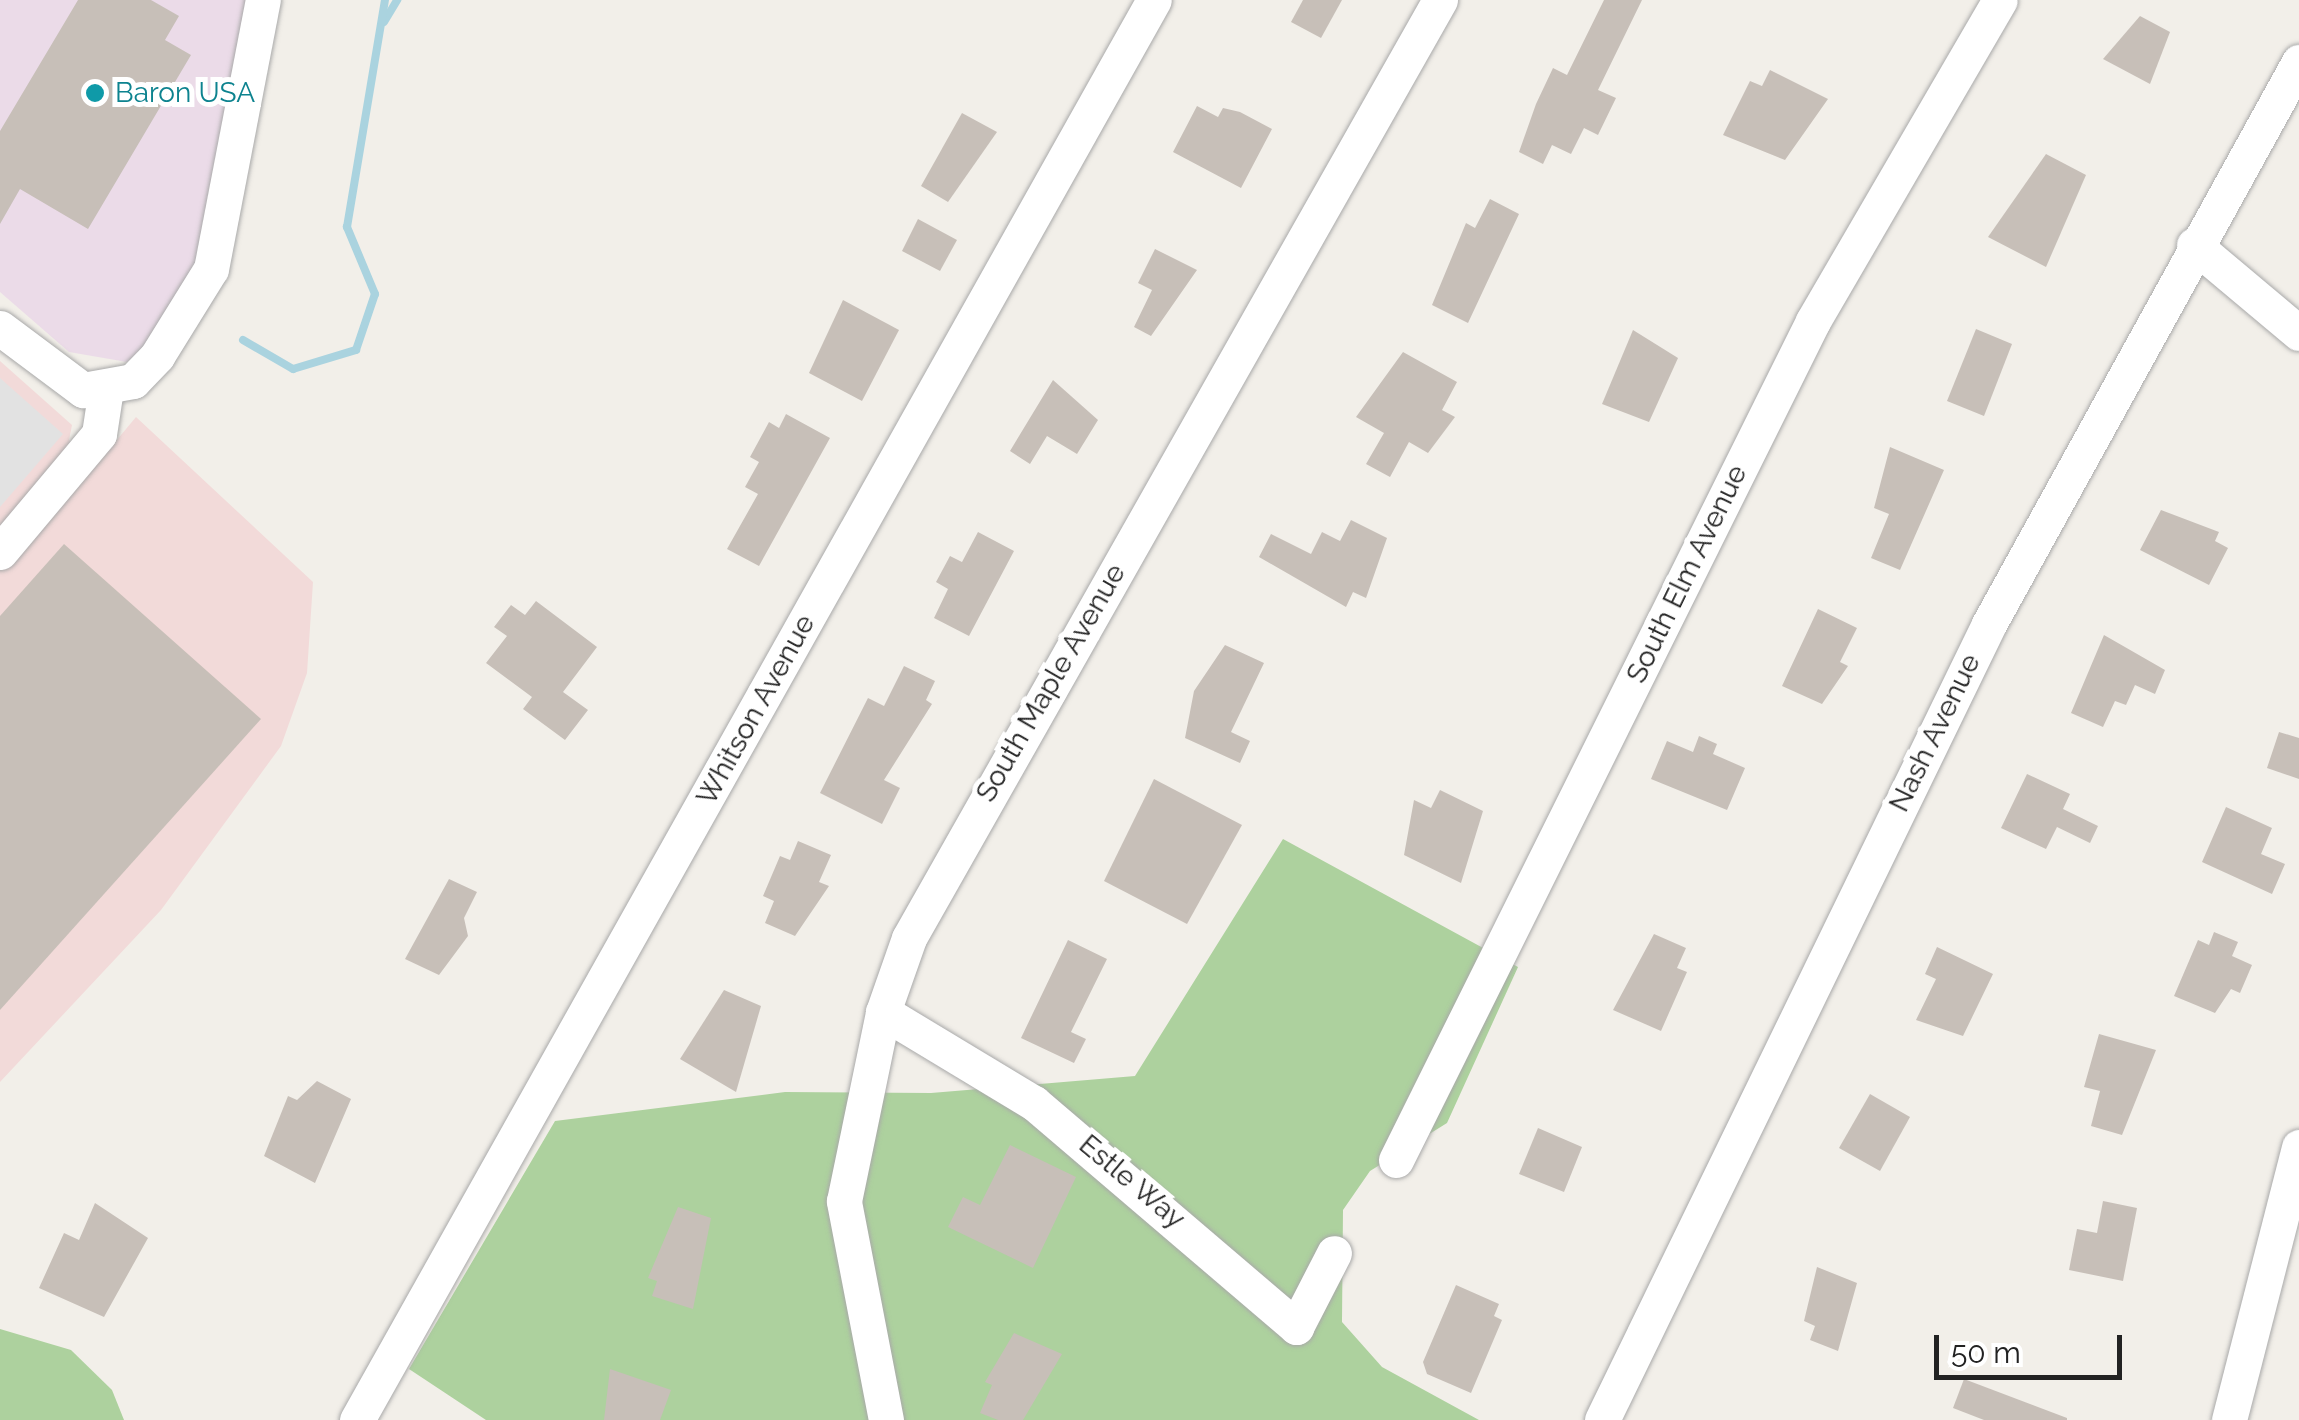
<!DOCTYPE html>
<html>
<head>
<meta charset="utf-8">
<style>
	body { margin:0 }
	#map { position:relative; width:2299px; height:1420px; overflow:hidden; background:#f2efe9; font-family:Raleway,sans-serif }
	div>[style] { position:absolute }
	.commercial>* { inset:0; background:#f2dad9 }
	.industrial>* { inset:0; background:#ebdbe8 }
	.forest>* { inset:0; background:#add19e }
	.parking>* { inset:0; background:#e2e2e2 }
	.stream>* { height:8px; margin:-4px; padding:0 4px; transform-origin:4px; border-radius:4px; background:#aad3df }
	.building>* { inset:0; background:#c7bfb8 }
	.roads { filter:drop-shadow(0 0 2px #a9a9a9) drop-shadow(0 0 2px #a9a9a9) }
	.minor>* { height:35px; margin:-17.5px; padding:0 17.5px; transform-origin:17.5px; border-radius:17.5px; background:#fff }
	.dots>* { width:28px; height:28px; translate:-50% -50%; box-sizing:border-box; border:5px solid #fff; border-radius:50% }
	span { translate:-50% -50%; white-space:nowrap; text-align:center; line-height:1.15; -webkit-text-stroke:10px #fff; paint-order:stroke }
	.culture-label { font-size:28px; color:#0d838f }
	.left { translate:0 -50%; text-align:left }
	.street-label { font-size:28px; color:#222 }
	.scale { position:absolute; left:1934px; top:1335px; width:188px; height:45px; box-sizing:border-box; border:5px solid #222; border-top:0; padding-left:12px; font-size:30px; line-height:35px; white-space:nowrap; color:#222; -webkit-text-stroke:8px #fff; paint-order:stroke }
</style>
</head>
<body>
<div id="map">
	<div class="commercial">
		<i style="clip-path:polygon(0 361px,72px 425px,69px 440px,96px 465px,136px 417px,313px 582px,307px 673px,281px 746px,161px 910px,0 1082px)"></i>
	</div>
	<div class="industrial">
		<i style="clip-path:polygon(0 0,249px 0,211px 243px,150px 345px,127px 362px,69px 352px,0 292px)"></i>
	</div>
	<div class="forest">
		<i style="clip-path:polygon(1283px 839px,1518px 967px,1447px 1123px,1370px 1171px,1343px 1210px,1342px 1322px,1382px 1367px,1479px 1420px,486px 1420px,409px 1369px,555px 1121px,785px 1092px,931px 1093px,1135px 1076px)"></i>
		<i style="clip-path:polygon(0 1329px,71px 1350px,112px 1390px,124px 1420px,0 1420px)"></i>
	</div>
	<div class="parking">
		<i style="clip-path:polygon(0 378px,63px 434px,0 507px)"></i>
	</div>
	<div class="stream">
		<i style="left:384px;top:22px;width:26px;rotate:-59deg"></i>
		<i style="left:243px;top:340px;width:58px;rotate:30.1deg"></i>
		<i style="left:293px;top:369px;width:66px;rotate:-16.8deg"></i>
		<i style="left:356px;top:350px;width:59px;rotate:-71.3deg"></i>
		<i style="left:375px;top:294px;width:73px;rotate:-112.7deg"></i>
		<i style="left:347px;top:227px;width:230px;rotate:-80.5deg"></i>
	</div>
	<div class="building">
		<i style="clip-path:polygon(78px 0,151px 0,179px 16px,165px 40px,191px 55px,88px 229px,20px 189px,0 224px,0 131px)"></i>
		<i style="clip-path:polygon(1303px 0,1342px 0,1321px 38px,1291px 22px)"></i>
		<i style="clip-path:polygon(1604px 0,1642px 0,1598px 90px,1616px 98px,1598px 135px,1584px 128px,1571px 154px,1552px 145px,1543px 164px,1519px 152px,1536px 104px,1553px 68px,1567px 75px)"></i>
		<i style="clip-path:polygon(2140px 16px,2170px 32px,2150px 84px,2103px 59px)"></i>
		<i style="clip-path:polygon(1770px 70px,1828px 99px,1785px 160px,1723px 135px,1750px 81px,1762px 86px)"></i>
		<i style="clip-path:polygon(1197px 106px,1218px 117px,1223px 108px,1240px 112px,1272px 129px,1241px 188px,1173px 152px)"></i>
		<i style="clip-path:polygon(962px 113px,997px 132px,948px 202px,921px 186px)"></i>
		<i style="clip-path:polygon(2046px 154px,2086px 175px,2046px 267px,1988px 237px)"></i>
		<i style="clip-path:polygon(1490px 199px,1519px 214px,1468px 323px,1432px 305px,1466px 223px,1475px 228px)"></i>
		<i style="clip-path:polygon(918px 219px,957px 240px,940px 271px,902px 251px)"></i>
		<i style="clip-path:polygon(1155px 249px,1197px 270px,1151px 336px,1134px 327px,1152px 290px,1138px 283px)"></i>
		<i style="clip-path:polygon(843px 300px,899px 330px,862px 401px,809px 373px)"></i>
		<i style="clip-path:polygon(1976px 329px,2012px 344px,1984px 416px,1947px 401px)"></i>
		<i style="clip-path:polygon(1633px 330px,1678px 358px,1649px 422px,1602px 404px)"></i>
		<i style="clip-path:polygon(1403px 352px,1457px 382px,1442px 410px,1455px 417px,1428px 453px,1409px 442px,1390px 477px,1366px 464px,1384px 433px,1356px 417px)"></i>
		<i style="clip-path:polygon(1053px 380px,1098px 420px,1077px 454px,1047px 436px,1030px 464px,1010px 451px)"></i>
		<i style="clip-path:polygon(786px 414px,830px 438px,759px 566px,727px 549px,758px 494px,745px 487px,759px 462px,750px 457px,769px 422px,779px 428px)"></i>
		<i style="clip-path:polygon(1890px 447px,1944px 470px,1900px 570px,1871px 558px,1889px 514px,1874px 508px)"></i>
		<i style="clip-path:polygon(2161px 510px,2219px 532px,2215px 541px,2228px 548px,2209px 585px,2140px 550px)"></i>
		<i style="clip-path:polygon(1351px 520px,1387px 538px,1366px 598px,1353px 592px,1346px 607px,1259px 557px,1271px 534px,1311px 554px,1322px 532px,1340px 541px)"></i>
		<i style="clip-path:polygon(978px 532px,1014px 551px,969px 636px,934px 618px,948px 589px,936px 582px,950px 556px,962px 562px)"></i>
		<i style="clip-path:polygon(64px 544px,261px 719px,0 1010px,0 616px)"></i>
		<i style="clip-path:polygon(536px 601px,597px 647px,563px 692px,588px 710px,565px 740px,523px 709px,532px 697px,486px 663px,507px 636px,494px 627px,511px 605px,525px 615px)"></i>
		<i style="clip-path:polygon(1818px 609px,1857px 628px,1840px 662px,1848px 666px,1822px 704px,1782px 686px)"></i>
		<i style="clip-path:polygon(2104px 635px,2165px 670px,2155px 694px,2135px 685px,2126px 705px,2115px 701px,2103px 727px,2071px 713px)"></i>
		<i style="clip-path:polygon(1225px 645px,1264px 663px,1231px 732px,1250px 741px,1240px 763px,1185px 738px,1194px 691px)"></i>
		<i style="clip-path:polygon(904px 666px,935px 681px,926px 700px,932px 704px,884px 780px,900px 788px,882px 824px,820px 793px,868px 698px,884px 706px)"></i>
		<i style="clip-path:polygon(2279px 732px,2299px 738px,2299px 779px,2267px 768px)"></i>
		<i style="clip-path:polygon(1699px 736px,1717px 744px,1713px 754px,1745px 768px,1727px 810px,1651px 779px,1667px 741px,1693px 752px)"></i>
		<i style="clip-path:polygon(2027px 774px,2070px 794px,2063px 809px,2098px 826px,2090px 843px,2057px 827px,2046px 849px,2001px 828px)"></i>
		<i style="clip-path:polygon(1154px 779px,1242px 825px,1187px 924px,1104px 881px)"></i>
		<i style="clip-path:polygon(1440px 790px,1483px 811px,1461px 883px,1404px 855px,1414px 800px,1431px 808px)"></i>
		<i style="clip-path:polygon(2226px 807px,2272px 828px,2261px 854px,2285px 864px,2272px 894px,2202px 862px)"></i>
		<i style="clip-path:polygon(798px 841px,831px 855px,819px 882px,829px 886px,795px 936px,765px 923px,774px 901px,763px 896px,780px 856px,790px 860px)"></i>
		<i style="clip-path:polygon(449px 879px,477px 892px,464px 918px,468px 936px,439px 975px,405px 959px)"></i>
		<i style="clip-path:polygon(2214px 932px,2238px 942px,2232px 956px,2252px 965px,2240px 993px,2231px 989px,2215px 1013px,2174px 996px,2198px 940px,2209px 945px)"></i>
		<i style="clip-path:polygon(1654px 934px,1686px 948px,1677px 968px,1687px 972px,1661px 1031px,1613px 1010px)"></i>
		<i style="clip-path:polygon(1068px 940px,1107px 959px,1071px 1032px,1086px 1039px,1074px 1063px,1021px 1038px)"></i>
		<i style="clip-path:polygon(1937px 947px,1993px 974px,1963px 1036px,1916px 1020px,1936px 979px,1925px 974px)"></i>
		<i style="clip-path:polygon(724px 990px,761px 1006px,736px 1092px,680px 1059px)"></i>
		<i style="clip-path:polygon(2099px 1034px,2156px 1050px,2122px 1135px,2091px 1126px,2100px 1091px,2084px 1087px)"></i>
		<i style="clip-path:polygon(317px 1081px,351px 1099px,315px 1183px,264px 1156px,288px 1096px,297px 1100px)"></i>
		<i style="clip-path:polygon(1870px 1094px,1910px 1117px,1880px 1171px,1839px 1148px)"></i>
		<i style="clip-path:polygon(1538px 1128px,1582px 1147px,1564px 1192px,1519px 1174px)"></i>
		<i style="clip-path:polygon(1010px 1145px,1076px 1177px,1033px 1268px,948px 1227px,963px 1197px,980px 1205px)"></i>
		<i style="clip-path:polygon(2103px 1201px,2137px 1208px,2123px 1281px,2069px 1270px,2077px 1229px,2097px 1233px)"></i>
		<i style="clip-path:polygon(95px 1203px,148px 1238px,104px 1317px,39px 1288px,64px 1233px,79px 1240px)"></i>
		<i style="clip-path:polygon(678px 1207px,711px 1218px,693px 1309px,652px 1296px,657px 1281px,648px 1278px)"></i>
		<i style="clip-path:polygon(1817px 1267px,1857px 1283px,1838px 1351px,1810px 1340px,1815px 1326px,1804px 1321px)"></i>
		<i style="clip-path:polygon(1456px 1285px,1499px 1304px,1494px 1316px,1502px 1320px,1471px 1393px,1427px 1374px,1423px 1362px)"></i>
		<i style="clip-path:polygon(1014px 1333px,1062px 1354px,1023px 1420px,998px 1420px,980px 1413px,992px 1385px,985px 1382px)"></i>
		<i style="clip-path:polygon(610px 1369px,671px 1390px,660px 1420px,604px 1420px)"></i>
		<i style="clip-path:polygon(1964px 1379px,2067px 1418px,2067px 1420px,1984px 1420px,1953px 1408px)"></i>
	</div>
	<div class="roads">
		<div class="minor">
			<i style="left:2194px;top:245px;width:137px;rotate:40deg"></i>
			<i style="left:0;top:328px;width:104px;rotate:36.8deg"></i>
			<i style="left:83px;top:390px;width:51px;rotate:-10.2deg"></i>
			<i style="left:133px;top:381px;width:35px;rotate:-46deg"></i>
			<i style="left:157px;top:356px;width:102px;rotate:-58.2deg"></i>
			<i style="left:211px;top:269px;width:274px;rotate:-79.1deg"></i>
			<i style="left:0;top:552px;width:154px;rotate:-50deg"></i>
			<i style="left:99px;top:434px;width:47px;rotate:-81.3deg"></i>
			<i style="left:883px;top:1012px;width:176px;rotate:31.1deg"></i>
			<i style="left:1034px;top:1103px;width:345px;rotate:40.5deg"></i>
			<i style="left:1296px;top:1327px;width:83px;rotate:-62.8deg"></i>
			<i style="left:1396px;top:1160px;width:937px;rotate:-63.57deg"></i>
			<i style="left:1813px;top:321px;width:371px;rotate:-59.8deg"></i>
			<i style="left:357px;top:1420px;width:1628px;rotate:-60.7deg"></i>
			<i style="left:886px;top:1420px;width:223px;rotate:-100.9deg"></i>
			<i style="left:844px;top:1201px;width:193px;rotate:-78.3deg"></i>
			<i style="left:883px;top:1012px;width:78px;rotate:-70.6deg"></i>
			<i style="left:909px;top:938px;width:1078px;rotate:-60.49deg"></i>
			<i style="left:1602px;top:1420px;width:885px;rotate:-64.07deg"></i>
			<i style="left:1989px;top:624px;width:642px;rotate:-61.12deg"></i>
			<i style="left:2229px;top:1420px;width:282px;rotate:-75.6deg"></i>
		</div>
	</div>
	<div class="dots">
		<i style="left:95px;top:93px;background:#0f9aa8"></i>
	</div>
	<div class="culture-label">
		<span class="left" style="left:115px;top:93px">Baron USA</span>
	</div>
	<div class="street-label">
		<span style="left:1687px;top:574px;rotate:-64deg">South Elm Avenue</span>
		<span style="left:1051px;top:683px;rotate:-60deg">South Maple Avenue</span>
		<span style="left:756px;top:710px;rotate:-61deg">Whitson Avenue</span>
		<span style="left:1935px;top:733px;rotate:-64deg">Nash Avenue</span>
		<span style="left:1132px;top:1182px;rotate:40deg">Estle Way</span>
	</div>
	<div class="scale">50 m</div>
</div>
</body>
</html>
